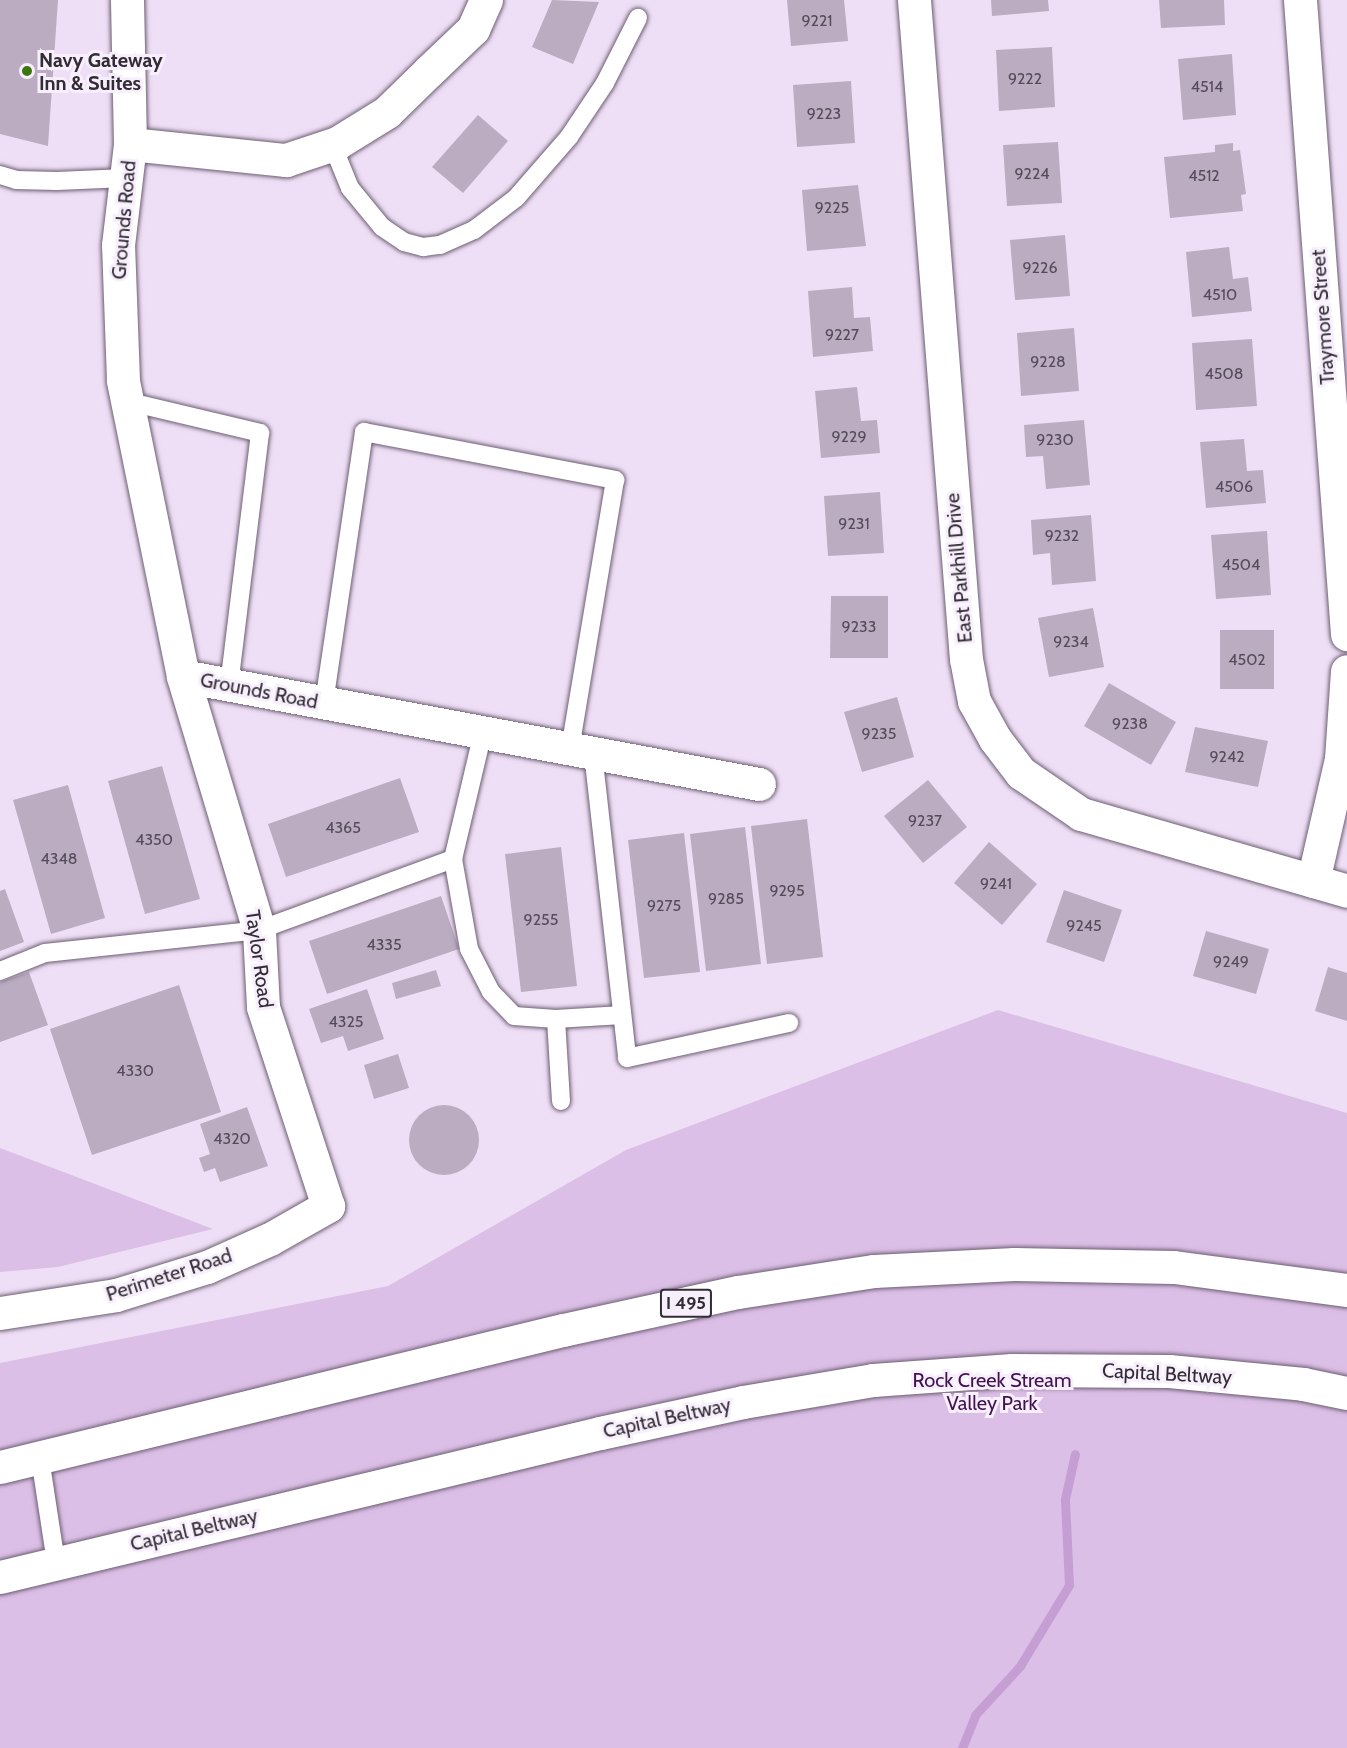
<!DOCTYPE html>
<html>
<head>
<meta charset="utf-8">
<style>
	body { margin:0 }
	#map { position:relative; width:1347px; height:1748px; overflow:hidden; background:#efdff6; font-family:Cabin,sans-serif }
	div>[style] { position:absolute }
	.green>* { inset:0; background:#dcbfe7 }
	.stream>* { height:9px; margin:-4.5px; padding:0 4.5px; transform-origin:4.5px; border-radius:4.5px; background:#c59fd4 }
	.building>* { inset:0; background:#bbacc2 }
	.round { border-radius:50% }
	.roads { filter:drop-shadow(0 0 2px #6c5e72) drop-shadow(0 0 2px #6c5e72) }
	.service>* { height:18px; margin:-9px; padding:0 9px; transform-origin:9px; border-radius:9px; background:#fff }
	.minor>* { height:33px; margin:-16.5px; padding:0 16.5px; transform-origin:16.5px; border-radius:16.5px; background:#fff }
	.motorway>* { height:33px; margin:-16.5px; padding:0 16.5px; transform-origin:16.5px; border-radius:16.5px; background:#fff }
	.dots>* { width:16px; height:16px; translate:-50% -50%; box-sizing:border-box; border:3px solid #f8effd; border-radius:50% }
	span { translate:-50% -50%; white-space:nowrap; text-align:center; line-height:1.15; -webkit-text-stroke:6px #f8effd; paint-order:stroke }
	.number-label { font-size:16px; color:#544c58 }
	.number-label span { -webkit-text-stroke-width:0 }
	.shield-label span { padding:2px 4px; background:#f8effd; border:2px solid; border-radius:4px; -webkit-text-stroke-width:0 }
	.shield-label { font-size:18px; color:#322c34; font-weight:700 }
	.poi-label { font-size:20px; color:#322c34; font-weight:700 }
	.left { translate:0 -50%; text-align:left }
	.street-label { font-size:20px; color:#322c34 }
	.park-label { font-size:20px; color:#411151 }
</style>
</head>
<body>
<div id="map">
	<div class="green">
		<i style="clip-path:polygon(998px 1010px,1347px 1113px,1347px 1748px,0 1748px,0 1363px,388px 1286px,626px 1150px)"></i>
		<i style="clip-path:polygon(0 1148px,82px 1179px,213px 1229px,58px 1267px,0 1272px)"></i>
	</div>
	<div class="stream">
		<i style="left:962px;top:1748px;width:35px;rotate:-68deg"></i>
		<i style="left:975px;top:1715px;width:67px;rotate:-47.4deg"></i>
		<i style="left:1020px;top:1666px;width:95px;rotate:-58.8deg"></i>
		<i style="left:1069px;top:1585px;width:86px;rotate:-92.7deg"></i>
		<i style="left:1065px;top:1499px;width:46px;rotate:-77.5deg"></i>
	</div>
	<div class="building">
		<i style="clip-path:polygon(0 0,58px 0,48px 146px,0 134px)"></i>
		<i style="clip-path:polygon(552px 0,599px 2px,573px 64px,532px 47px)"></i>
		<i style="clip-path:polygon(787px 0,844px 0,848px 41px,791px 46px)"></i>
		<i style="clip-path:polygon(991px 0,1048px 0,1049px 11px,992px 16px)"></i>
		<i style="clip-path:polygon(1159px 0,1224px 0,1225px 25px,1161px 28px)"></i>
		<i style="clip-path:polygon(1052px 47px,1055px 107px,999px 111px,996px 50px)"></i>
		<i style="clip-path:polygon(1232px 54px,1236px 115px,1183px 120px,1178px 59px)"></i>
		<i style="clip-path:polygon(851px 81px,855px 143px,797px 147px,793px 85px)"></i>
		<i style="clip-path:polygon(478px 115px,508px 141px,463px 193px,432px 167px)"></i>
		<i style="clip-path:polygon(1058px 142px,1062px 203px,1007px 206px,1003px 145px)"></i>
		<i style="clip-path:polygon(1233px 143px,1233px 151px,1240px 150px,1246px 194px,1241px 195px,1243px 211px,1170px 218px,1164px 157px,1215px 152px,1215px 145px)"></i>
		<i style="clip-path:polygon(858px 185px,866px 246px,807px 251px,802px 190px)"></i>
		<i style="clip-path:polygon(1065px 235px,1070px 296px,1015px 300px,1010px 240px)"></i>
		<i style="clip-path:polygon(1229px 247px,1233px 279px,1248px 277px,1252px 311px,1192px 317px,1186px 252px)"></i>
		<i style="clip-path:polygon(852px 287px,854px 318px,870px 317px,873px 351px,813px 357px,808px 291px)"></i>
		<i style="clip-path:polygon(1074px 328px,1079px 391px,1021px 396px,1017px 333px)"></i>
		<i style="clip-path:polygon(1252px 339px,1257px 406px,1196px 410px,1192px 343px)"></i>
		<i style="clip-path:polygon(857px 387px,861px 421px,877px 420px,880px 453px,821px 458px,815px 391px)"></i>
		<i style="clip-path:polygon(1084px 420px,1090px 485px,1046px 489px,1043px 456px,1026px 457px,1024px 425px)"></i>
		<i style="clip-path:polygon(1244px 439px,1247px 471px,1263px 470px,1266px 503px,1206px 508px,1200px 442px)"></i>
		<i style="clip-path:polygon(880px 492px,884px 553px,828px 556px,824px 496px)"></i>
		<i style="clip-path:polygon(1091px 515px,1096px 581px,1052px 585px,1050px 553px,1033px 555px,1031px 520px)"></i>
		<i style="clip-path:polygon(1267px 531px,1271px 595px,1216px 599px,1211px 535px)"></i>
		<i style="clip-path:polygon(831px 596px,888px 596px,888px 658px,830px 658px)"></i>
		<i style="clip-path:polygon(1093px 608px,1104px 667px,1049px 677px,1038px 618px)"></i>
		<i style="clip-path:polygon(1220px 630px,1274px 630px,1274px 689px,1220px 689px)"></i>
		<i style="clip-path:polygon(1109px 683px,1176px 722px,1151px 765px,1084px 726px)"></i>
		<i style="clip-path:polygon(897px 697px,914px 757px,862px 772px,844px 712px)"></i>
		<i style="clip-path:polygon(1195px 727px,1268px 741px,1258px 787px,1185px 772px)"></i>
		<i style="clip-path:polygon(162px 766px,200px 899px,145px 914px,108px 781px)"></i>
		<i style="clip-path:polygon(400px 778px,419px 832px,286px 877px,268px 824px)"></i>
		<i style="clip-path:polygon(928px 780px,967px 827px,923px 863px,884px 816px)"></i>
		<i style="clip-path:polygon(68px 785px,105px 918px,51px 934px,13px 800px)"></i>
		<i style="clip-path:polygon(807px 819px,823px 957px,767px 964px,751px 826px)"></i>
		<i style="clip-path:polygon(745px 827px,761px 964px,706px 971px,690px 834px)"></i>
		<i style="clip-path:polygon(684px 833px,700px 972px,644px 978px,628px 840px)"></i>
		<i style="clip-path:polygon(989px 842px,1037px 884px,1002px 925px,954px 883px)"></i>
		<i style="clip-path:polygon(561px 847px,577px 986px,521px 992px,505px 854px)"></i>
		<i style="clip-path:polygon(5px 889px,24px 942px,0 951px,0 891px)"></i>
		<i style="clip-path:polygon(1064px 890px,1122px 910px,1104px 962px,1046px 942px)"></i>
		<i style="clip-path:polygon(441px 896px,459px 949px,327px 994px,309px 941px)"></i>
		<i style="clip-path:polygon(1206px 931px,1269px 949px,1256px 994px,1193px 976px)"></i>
		<i style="clip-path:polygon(1328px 967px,1347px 973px,1347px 1021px,1315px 1011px)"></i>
		<i style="clip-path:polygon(436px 970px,441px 986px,396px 999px,392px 983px)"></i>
		<i style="clip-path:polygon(29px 972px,48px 1025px,0 1042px,0 982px)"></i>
		<i style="clip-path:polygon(179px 985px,221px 1112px,92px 1155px,50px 1029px)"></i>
		<i style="clip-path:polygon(367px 989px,384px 1039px,348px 1051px,343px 1036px,321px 1043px,309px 1009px)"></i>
		<i style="clip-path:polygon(398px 1054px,409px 1088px,374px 1099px,364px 1065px)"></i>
		<i class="round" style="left:409px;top:1105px;width:70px;height:70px"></i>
		<i style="clip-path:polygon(247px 1107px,268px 1166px,220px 1182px,215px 1168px,204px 1172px,199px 1158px,210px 1154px,200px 1124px)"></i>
	</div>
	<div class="roads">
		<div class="service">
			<i style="left:332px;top:144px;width:48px;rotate:67.8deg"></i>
			<i style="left:350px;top:188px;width:50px;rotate:50.6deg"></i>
			<i style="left:382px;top:227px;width:27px;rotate:34deg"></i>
			<i style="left:404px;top:242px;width:20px;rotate:15deg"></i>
			<i style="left:423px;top:247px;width:17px;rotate:-7deg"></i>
			<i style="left:440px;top:245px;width:37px;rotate:-24deg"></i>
			<i style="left:474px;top:230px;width:53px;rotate:-37.3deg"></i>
			<i style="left:516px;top:198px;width:81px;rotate:-49deg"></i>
			<i style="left:569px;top:137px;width:65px;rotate:-56.3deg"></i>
			<i style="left:605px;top:83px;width:73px;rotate:-63.1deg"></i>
			<i style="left:0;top:175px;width:17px;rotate:17deg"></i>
			<i style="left:16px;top:180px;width:41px;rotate:1.4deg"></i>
			<i style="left:57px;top:181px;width:69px;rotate:-2.5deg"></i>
			<i style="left:126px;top:401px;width:138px;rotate:13.4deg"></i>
			<i style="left:260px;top:433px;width:254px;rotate:97deg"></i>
			<i style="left:324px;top:703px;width:274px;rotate:-81.6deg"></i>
			<i style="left:364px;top:432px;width:256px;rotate:10.8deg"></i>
			<i style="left:615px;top:480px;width:272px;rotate:99.5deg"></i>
			<i style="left:593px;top:753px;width:307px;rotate:83.6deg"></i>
			<i style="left:627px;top:1058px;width:166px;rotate:-12.2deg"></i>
			<i style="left:453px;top:859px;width:91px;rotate:79.9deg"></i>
			<i style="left:469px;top:949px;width:48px;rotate:62.9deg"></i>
			<i style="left:491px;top:992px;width:33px;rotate:46deg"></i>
			<i style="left:514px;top:1016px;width:42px;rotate:4.1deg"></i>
			<i style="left:0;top:971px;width:48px;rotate:-21.8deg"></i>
			<i style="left:45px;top:953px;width:215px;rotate:-6.1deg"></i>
			<i style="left:259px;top:930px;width:207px;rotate:-20.1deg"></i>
			<i style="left:453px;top:859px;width:130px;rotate:-76.7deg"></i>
			<i style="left:561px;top:1101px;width:82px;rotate:-93.5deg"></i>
			<i style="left:556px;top:1019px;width:66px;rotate:-3.5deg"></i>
			<i style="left:40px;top:1458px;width:106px;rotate:81.3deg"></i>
		</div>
		<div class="minor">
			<i style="left:914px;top:0;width:661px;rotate:85.49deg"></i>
			<i style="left:966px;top:659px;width:43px;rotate:79.2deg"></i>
			<i style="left:974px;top:701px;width:43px;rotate:61.1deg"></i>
			<i style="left:995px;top:739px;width:43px;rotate:52.6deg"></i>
			<i style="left:1021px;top:773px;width:73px;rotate:34.3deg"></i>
			<i style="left:1081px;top:814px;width:277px;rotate:16.1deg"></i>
			<i style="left:1300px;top:0;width:636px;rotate:85.76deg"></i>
			<i style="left:130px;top:144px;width:157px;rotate:5.9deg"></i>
			<i style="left:286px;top:160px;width:54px;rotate:-18.4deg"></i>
			<i style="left:337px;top:143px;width:59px;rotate:-31.8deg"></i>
			<i style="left:387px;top:112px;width:59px;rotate:-44.3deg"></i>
			<i style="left:429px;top:71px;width:61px;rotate:-43.7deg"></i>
			<i style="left:473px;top:29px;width:32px;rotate:-66deg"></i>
			<i style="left:183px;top:676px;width:586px;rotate:10.62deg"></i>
			<i style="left:1313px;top:881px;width:125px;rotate:-77.1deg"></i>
			<i style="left:1341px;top:759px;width:88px;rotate:-86.1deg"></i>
			<i style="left:0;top:1313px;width:117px;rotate:-8.8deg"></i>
			<i style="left:116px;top:1295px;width:95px;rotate:-17.1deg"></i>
			<i style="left:207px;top:1267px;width:69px;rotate:-24deg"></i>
			<i style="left:270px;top:1239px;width:67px;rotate:-29.6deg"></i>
			<i style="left:328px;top:1206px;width:209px;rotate:-108.1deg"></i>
			<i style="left:263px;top:1007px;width:77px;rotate:-93deg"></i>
			<i style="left:259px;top:930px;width:265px;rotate:-106.7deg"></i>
			<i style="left:183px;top:676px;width:302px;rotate:-101.5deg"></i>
			<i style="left:123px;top:380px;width:135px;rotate:-92.1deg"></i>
			<i style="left:118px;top:245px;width:102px;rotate:-83.2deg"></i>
			<i style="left:130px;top:144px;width:144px;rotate:-91.2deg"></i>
		</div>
		<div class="motorway">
			<i style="left:0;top:1467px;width:579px;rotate:-13.68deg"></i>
			<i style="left:563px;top:1330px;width:179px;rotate:-12.3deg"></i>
			<i style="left:738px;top:1292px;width:138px;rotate:-8.8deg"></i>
			<i style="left:874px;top:1271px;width:140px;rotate:-2.9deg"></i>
			<i style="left:1014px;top:1264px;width:160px;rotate:1.1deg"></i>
			<i style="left:1174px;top:1267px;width:175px;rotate:7.6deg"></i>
			<i style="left:0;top:1577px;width:617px;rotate:-13.5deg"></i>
			<i style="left:600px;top:1433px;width:146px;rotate:-12.2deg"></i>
			<i style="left:743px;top:1402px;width:132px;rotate:-9.6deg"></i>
			<i style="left:873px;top:1380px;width:139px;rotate:-4.1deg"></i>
			<i style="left:1012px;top:1370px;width:157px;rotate:0.4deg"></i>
			<i style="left:1169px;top:1371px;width:135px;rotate:5.5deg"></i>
			<i style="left:1303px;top:1384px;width:45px;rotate:11.6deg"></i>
		</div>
	</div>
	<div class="dots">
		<i style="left:27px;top:71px;background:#3a760c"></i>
	</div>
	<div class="number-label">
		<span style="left:817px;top:21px">9221</span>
		<span style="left:1025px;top:79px">9222</span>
		<span style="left:1207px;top:87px">4514</span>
		<span style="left:824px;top:114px">9223</span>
		<span style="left:1032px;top:174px">9224</span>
		<span style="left:1204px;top:176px">4512</span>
		<span style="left:832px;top:208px">9225</span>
		<span style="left:1040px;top:268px">9226</span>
		<span style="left:1220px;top:295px">4510</span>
		<span style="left:842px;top:335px">9227</span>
		<span style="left:1048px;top:362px">9228</span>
		<span style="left:1224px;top:374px">4508</span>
		<span style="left:849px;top:437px">9229</span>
		<span style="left:1055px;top:440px">9230</span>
		<span style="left:1234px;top:487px">4506</span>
		<span style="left:854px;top:524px">9231</span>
		<span style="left:1062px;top:536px">9232</span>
		<span style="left:1241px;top:565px">4504</span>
		<span style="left:859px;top:627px">9233</span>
		<span style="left:1071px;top:642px">9234</span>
		<span style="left:1247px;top:660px">4502</span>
		<span style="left:1130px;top:724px">9238</span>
		<span style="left:879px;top:734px">9235</span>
		<span style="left:1227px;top:757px">9242</span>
		<span style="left:925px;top:821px">9237</span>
		<span style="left:343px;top:828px">4365</span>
		<span style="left:154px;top:840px">4350</span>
		<span style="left:59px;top:859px">4348</span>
		<span style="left:996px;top:884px">9241</span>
		<span style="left:787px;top:891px">9295</span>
		<span style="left:726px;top:899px">9285</span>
		<span style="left:664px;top:906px">9275</span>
		<span style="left:541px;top:920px">9255</span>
		<span style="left:1084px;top:926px">9245</span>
		<span style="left:384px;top:945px">4335</span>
		<span style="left:1231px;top:962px">9249</span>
		<span style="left:346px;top:1022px">4325</span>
		<span style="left:135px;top:1071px">4330</span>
		<span style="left:232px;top:1139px">4320</span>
	</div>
	<div class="shield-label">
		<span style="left:686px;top:1303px">I 495</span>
	</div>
	<div class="poi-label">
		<span class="left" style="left:39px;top:72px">Navy Gateway<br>Inn &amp; Suites</span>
	</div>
	<div class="street-label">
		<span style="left:124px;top:220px;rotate:-85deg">Grounds Road</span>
		<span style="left:1323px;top:317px;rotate:-94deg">Traymore Street</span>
		<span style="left:959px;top:568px;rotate:-95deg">East Parkhill Drive</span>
		<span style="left:259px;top:691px;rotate:11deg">Grounds Road</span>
		<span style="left:259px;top:959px;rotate:82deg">Taylor Road</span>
		<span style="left:169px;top:1275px;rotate:-18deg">Perimeter Road</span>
		<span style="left:1167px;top:1374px;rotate:3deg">Capital Beltway</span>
		<span style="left:667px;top:1418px;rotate:-12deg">Capital Beltway</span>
		<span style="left:194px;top:1530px;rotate:-13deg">Capital Beltway</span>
	</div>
	<div class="park-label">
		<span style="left:992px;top:1392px">Rock Creek Stream<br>Valley Park</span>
	</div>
</div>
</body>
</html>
